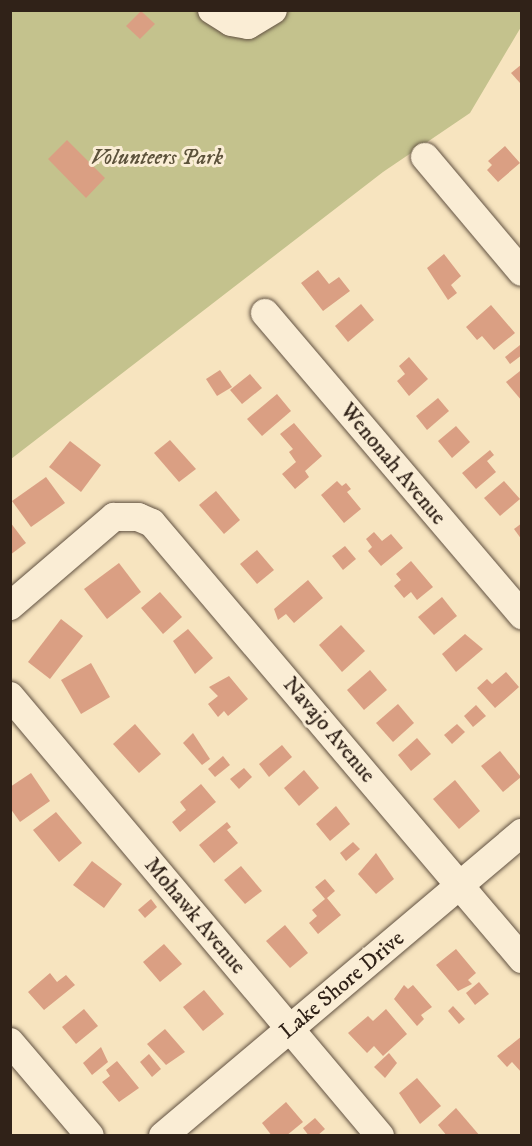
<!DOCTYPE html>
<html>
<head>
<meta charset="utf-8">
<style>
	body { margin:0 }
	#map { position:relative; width:532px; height:1146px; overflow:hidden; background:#f7e4bf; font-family:"IM FELL DW Pica",serif }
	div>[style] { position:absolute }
	.green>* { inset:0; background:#c4c28d }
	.building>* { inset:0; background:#da9f83 }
	.roads { filter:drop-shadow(0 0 2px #625242) drop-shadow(0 0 2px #625242) }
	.minor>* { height:28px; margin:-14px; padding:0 14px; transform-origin:14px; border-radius:14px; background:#faedd5 }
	span { translate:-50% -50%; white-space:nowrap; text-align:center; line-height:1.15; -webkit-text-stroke:6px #faedd5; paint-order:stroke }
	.park-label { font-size:22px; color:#5c523b; font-style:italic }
	.street-label { font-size:22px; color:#302218 }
	.frame { position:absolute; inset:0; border:12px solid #302218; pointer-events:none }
</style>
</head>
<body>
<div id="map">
	<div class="green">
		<i style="clip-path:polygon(11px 11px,521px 11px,521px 27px,470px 113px,383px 172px,11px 459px)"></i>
	</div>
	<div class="building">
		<i style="clip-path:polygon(141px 11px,155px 24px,140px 39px,126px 26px)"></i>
		<i style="clip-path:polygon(522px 64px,522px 82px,520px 83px,511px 73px)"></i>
		<i style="clip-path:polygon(67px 140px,105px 178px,86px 198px,48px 159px)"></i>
		<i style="clip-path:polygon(505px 146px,520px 163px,498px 182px,487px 170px,492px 165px,488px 161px)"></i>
		<i style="clip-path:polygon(444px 254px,461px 276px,451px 285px,457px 293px,448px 300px,427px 268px)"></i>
		<i style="clip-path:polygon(318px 270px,329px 284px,339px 277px,350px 291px,323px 311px,301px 283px)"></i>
		<i style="clip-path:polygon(361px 304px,374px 320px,348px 342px,335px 326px)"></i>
		<i style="clip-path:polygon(491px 305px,515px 333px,494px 350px,482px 336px,477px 340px,466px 327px)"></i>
		<i style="clip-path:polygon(520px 345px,522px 355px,510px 364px,505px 357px)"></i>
		<i style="clip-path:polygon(409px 357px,428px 379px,409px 396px,397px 381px,405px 374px,399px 366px)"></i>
		<i style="clip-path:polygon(220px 370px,232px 387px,217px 396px,206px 379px)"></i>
		<i style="clip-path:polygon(520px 371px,522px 373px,522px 401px,506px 382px)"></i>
		<i style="clip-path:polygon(250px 374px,262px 388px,242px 404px,230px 390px)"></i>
		<i style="clip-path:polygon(277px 394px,291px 411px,262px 436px,247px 419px)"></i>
		<i style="clip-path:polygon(438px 398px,449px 411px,427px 430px,416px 416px)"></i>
		<i style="clip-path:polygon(294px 423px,322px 456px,305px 471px,309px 477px,295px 489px,282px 474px,296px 462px,289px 452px,293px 449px,280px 434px)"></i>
		<i style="clip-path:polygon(456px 426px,470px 442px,452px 458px,438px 441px)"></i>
		<i style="clip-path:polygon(170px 440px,196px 469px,179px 482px,154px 453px)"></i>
		<i style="clip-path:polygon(70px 441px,101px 465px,81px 492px,49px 467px)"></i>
		<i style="clip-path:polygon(490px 450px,494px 455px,487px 461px,496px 472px,476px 489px,462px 473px)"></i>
		<i style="clip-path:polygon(46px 477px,65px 503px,31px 527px,12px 501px)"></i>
		<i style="clip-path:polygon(337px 481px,342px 486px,346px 483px,351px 489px,347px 492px,361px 509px,344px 523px,321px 495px)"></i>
		<i style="clip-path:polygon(504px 481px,520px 499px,500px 516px,484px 498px)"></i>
		<i style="clip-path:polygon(216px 491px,240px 520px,224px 534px,199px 505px)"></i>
		<i style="clip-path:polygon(10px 522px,26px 543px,10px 555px)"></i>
		<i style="clip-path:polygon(522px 523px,522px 540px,514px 529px)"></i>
		<i style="clip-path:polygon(374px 532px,382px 541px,391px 534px,403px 548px,381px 566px,368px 551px,372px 547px,366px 539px)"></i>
		<i style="clip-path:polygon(345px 546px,356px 559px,343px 570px,332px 556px)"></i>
		<i style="clip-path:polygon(257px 550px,274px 570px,257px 584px,240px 564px)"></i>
		<i style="clip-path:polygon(411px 561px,433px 587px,417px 600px,411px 592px,404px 598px,394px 586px,401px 580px,396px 574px)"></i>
		<i style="clip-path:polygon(119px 563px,141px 592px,107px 619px,84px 589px)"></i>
		<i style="clip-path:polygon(308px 580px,323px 598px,294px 623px,286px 614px,278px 620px,274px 609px)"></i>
		<i style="clip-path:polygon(160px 592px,182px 617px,163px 634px,141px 608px)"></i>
		<i style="clip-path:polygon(442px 597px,457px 616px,434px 635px,418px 617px)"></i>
		<i style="clip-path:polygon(61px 619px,83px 636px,50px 679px,28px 662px)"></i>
		<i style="clip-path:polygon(341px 625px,365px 651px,342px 672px,319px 645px)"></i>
		<i style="clip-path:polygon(188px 629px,213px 658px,195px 674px,173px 641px)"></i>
		<i style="clip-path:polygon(465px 634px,483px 649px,456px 672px,442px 654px)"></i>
		<i style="clip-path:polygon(91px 663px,110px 697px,81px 714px,61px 680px)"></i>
		<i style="clip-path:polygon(370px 670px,387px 690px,364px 710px,347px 690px)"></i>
		<i style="clip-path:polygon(506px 672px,519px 687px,495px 708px,477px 688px,487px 679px,492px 684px)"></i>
		<i style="clip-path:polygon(229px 676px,248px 699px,228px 716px,224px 711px,218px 717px,208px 704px,218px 696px,209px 687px)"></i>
		<i style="clip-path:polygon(398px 704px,414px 723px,393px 742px,376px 723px)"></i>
		<i style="clip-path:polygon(476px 705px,486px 716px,473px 727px,464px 716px)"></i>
		<i style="clip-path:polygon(135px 724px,161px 754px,139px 773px,113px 744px)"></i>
		<i style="clip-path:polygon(457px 724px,465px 732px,452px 744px,444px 735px)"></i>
		<i style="clip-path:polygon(193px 733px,210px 759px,202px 765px,183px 743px)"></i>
		<i style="clip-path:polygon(417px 738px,431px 754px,411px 771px,398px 755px)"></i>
		<i style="clip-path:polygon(282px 745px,292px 757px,269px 777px,259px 764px)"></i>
		<i style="clip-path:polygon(500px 751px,521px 777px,503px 792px,481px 766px)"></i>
		<i style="clip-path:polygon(223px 756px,230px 765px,215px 777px,208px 769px)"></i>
		<i style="clip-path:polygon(244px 768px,252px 777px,239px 789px,230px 779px)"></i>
		<i style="clip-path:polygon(304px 770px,319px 788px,299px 806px,284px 788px)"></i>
		<i style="clip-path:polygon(31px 773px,50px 801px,20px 822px,10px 808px,10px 787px)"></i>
		<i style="clip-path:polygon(455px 780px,480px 811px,459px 829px,433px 799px)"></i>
		<i style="clip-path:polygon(201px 784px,216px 802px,180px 832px,172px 822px,186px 810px,180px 802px)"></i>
		<i style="clip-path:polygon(336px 806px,350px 824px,330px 841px,316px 824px)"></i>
		<i style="clip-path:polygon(56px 812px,82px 843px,59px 862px,33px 830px)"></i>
		<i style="clip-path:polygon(227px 822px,231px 827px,227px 830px,238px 843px,214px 863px,199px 845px)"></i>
		<i style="clip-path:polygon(353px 842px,360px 849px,346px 861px,340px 853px)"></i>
		<i style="clip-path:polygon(376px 853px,394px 879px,376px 894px,358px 874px)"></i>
		<i style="clip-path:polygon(92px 861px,122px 884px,104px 908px,73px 885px)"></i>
		<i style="clip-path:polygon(241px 866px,262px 891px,245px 904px,224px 880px)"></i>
		<i style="clip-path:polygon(325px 879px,335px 891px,327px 898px,341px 915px,318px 934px,309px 923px,317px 916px,312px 910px,325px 899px,315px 887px)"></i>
		<i style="clip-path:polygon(151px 899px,157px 907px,145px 918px,138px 910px)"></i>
		<i style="clip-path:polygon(285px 925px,308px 953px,290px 968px,266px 941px)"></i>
		<i style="clip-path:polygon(164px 944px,182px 964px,160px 982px,143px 962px)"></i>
		<i style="clip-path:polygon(456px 949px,476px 973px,468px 980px,472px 984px,458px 991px,436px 965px)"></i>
		<i style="clip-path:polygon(50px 973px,57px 982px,66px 975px,75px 985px,44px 1010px,28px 992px)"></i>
		<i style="clip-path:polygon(479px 982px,489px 994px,475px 1005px,466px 993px)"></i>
		<i style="clip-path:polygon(404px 985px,408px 989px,413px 985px,432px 1007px,421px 1015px,424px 1019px,417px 1026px,394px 999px)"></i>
		<i style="clip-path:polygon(204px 990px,224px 1014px,203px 1031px,183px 1007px)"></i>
		<i style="clip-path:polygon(453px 1006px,465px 1019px,459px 1024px,448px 1011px)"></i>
		<i style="clip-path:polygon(84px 1009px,98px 1026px,76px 1044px,62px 1027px)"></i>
		<i style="clip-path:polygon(386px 1009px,407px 1034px,383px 1056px,374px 1046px,367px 1053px,348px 1033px,368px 1016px,373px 1021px)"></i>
		<i style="clip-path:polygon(165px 1029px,185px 1052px,166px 1065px,147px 1044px)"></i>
		<i style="clip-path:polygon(522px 1036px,522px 1073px,512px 1062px,507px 1067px,497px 1056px)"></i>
		<i style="clip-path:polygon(101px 1047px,108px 1062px,92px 1075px,83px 1063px)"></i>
		<i style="clip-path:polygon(389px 1053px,397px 1063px,385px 1078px,374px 1067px)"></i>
		<i style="clip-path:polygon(149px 1054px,161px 1069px,152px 1077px,140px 1062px)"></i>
		<i style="clip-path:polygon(117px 1061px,139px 1088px,119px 1102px,102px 1082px,110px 1076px,106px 1070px)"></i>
		<i style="clip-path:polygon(417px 1078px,441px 1106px,420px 1124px,399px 1093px)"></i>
		<i style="clip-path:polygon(286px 1102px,303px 1122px,286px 1136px,272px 1136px,262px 1123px)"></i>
		<i style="clip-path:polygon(456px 1108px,480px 1136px,447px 1136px,438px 1125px)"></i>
		<i style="clip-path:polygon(315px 1118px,325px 1129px,317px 1136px,309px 1136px,303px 1128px)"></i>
	</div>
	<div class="roads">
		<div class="minor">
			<i style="left:212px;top:10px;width:22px;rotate:32deg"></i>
			<i style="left:231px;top:22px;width:17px;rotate:10deg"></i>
			<i style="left:248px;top:25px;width:29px;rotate:-31deg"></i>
			<i style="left:425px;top:157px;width:150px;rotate:49.9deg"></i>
			<i style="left:265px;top:313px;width:397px;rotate:49.6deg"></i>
			<i style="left:10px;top:606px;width:137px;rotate:-40.6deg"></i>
			<i style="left:114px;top:517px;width:24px"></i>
			<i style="left:138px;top:517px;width:15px;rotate:23deg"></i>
			<i style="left:152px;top:523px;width:572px;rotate:49.68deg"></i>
			<i style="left:10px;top:696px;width:575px;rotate:49.94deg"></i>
			<i style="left:10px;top:1042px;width:123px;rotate:49.6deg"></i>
			<i style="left:163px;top:1136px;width:470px;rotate:-40.2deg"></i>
		</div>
	</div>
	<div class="park-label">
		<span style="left:157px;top:158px">Volunteers Park</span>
	</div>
	<div class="street-label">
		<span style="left:393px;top:464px;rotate:50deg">Wenonah Avenue</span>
		<span style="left:329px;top:730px;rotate:50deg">Navajo Avenue</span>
		<span style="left:195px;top:916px;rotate:50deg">Mohawk Avenue</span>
		<span style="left:342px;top:985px;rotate:-40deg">Lake Shore Drive</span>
	</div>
	<div class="frame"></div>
</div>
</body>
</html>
